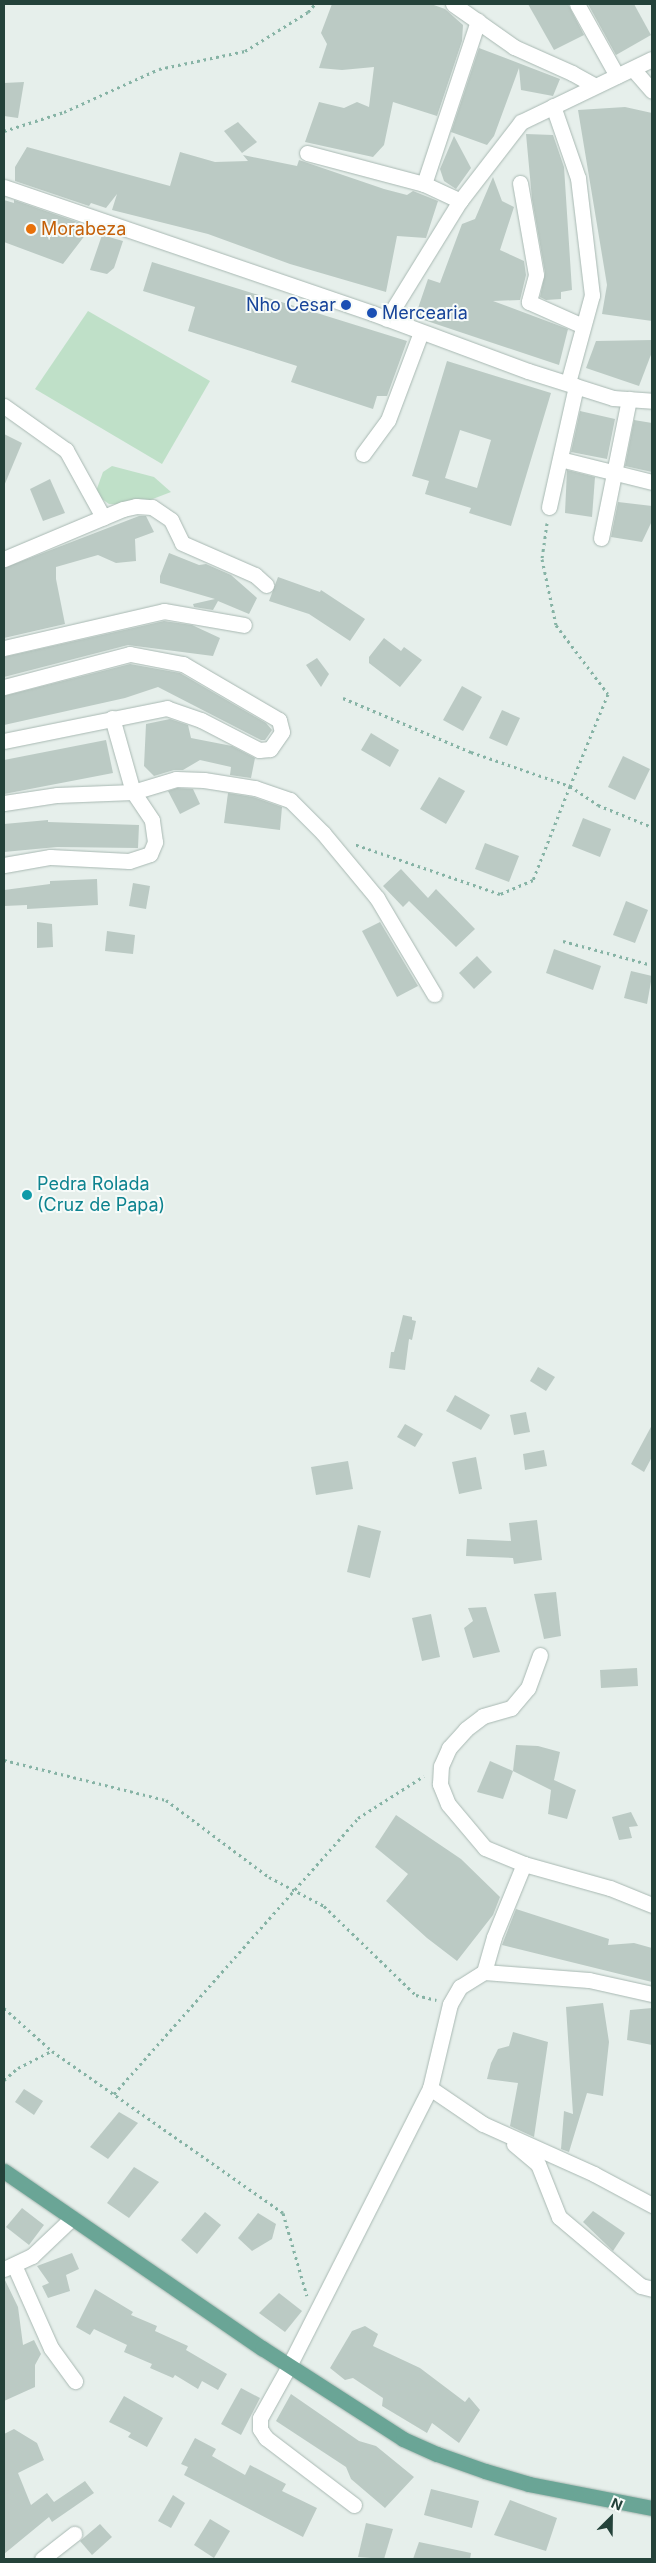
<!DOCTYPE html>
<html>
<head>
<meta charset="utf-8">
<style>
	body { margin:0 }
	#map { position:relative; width:656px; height:2563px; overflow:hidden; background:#e6efeb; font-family:Inter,sans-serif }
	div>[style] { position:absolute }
	.green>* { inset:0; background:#bfe0c8 }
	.building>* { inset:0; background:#bbcac4 }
	.path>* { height:3px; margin-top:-1.5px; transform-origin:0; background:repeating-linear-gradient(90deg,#86b3a5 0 2.5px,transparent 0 6.5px) }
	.roads { filter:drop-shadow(0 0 1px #a8b8b2) drop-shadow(0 0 1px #a8b8b2) }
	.minor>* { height:15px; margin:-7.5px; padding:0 7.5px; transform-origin:7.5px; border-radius:7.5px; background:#fff }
	.major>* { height:15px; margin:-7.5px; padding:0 7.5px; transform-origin:7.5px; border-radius:7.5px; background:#6aa596 }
	.dots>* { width:14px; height:14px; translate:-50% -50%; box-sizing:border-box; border:2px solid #f7fbf9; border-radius:50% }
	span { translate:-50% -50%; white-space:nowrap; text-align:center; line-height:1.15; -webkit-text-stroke:4px #f7fbf9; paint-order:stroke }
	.food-label { font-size:18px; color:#c56008 }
	.left { translate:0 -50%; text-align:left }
	.transit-label { font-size:18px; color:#164399 }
	.right { translate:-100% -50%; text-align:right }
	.culture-label { font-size:18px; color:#0d838f }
	.frame { position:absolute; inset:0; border:5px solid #24423a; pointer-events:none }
	.north { position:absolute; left:586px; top:2493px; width:50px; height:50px; -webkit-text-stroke:4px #f7fbf9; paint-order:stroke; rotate:23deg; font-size:14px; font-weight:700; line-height:20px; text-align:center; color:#24423a }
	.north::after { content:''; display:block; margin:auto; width:18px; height:22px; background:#24423a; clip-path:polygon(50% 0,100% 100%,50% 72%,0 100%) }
</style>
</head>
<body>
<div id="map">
	<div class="green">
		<i style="clip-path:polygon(88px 311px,210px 381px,162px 464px,35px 389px)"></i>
		<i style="clip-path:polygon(112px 466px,154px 477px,171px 492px,137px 505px,109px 504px,95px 494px,103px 472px)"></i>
	</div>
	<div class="building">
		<i style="clip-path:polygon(332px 4px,431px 4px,445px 9px,463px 25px,462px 41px,437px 116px,393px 102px,384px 145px,373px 157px,305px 142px,319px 102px,344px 108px,357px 102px,369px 107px,374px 67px,342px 70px,319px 68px,327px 44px,321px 33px)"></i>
		<i style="clip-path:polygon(528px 4px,568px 4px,584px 35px,554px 50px)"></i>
		<i style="clip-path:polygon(588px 4px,634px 4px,651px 35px,616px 55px)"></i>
		<i style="clip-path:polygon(479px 48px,560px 79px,553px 96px,521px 90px,519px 68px,494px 136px,487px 145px,451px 132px)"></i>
		<i style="clip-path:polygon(24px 82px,18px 118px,4px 116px,4px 83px)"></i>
		<i style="clip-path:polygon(625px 107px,652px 113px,652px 321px,602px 314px,607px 285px,578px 110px)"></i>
		<i style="clip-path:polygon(238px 122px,257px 142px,242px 153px,224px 131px)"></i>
		<i style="clip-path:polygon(526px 134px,553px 135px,564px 167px,572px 290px,561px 292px,561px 299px,546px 300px,540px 297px,545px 273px,532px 199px)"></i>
		<i style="clip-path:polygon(454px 136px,471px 168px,456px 189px,444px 181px,440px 169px)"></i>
		<i style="clip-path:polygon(27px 147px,170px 186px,180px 152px,215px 162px,248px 161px,243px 155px,297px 166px,299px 160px,384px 189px,407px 195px,413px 191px,438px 201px,426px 238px,397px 236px,386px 292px,290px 264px,208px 234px,112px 210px,117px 194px,106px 208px,91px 203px,89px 206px,15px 181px,15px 167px)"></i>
		<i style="clip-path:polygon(493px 177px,502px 201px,514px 207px,500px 250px,524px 261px,526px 275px,520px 300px,493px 301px,568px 329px,559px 365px,415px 317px,428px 279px,440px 283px,462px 224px,475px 219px)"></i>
		<i style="clip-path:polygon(4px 200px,14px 203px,14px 200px,83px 224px,80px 234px,86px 234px,63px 264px,4px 242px)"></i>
		<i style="clip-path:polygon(102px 235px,123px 241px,114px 268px,107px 274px,90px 270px)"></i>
		<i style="clip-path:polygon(152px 262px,407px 341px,387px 396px,377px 396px,373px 409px,291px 382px,297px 366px,188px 331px,195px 307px,143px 291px)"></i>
		<i style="clip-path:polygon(652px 340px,652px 352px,639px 386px,586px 368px,596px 341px)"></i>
		<i style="clip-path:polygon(evenodd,447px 361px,551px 393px,511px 526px,469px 513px,471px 508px,425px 494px,429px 481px,412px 476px,447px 361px,460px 430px,491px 440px,477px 488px,445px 478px,460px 430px)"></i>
		<i style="clip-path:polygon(580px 411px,615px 419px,607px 459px,571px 452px)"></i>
		<i style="clip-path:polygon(634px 420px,652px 423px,652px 472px,625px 466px)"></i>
		<i style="clip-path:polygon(4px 434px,22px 443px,4px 486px)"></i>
		<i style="clip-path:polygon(567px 470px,595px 477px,592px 517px,565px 513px)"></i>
		<i style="clip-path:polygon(50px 479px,65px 513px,43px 521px,30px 489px)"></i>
		<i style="clip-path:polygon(618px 502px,652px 506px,652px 521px,642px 542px,611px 537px)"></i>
		<i style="clip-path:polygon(139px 516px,146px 516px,154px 532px,135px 539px,136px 561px,116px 563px,98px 555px,56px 567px,56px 579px,65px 624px,4px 638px,4px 568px)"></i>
		<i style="clip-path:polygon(169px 553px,199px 565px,206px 564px,231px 575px,257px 598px,249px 614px,218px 601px,213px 610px,194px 607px,193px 604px,215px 599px,160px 583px,160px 576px)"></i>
		<i style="clip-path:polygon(278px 577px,320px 592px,321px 590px,365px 619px,350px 641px,309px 614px,269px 601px)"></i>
		<i style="clip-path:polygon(164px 621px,192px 625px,220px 638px,213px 656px,128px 645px,4px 677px,4px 657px)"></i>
		<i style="clip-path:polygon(384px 638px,401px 651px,404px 647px,422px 660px,400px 687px,369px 663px,369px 657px)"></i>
		<i style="clip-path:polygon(317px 658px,329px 674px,321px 687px,306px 665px)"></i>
		<i style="clip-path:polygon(130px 664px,180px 673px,266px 723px,272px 730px,265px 740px,261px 740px,158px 687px,125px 698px,4px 725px,4px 696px)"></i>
		<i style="clip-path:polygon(462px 686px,482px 697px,463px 731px,443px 720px)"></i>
		<i style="clip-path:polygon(502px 710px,520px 718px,507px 746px,489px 738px)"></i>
		<i style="clip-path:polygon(170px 719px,188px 725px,191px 738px,232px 746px,255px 758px,251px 778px,230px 775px,231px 767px,200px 760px,183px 770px,174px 770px,154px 776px,144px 766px,146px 724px)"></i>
		<i style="clip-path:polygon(371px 733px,399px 750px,390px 767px,361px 750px)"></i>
		<i style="clip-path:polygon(106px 740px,113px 773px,4px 794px,4px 760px)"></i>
		<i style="clip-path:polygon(623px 756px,650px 769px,635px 800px,608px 787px)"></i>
		<i style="clip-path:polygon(439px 777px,465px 791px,446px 824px,420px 809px)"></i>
		<i style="clip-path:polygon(177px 788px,193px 789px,200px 804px,180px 814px,168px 791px)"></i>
		<i style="clip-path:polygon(228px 793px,253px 797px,282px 807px,280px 830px,224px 823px)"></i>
		<i style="clip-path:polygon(583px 818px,611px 829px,600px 857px,572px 846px)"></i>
		<i style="clip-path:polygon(48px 820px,48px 822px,139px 825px,138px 848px,57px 847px,4px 852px,4px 824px)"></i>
		<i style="clip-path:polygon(485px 843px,519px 856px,509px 882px,475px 869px)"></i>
		<i style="clip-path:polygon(401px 869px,428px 898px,436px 889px,475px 929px,456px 947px,409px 901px,403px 907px,383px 886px)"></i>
		<i style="clip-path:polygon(97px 879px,98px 905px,27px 909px,27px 905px,4px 906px,4px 890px,50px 884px,50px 881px)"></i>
		<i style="clip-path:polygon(133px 883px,150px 886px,146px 909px,129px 906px)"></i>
		<i style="clip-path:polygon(626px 901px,648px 910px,635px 943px,613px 935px)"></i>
		<i style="clip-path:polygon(37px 922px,52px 924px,53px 947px,37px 948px)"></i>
		<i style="clip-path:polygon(380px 922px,418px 986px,397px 997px,362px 931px)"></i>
		<i style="clip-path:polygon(107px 931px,135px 935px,133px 954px,105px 951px)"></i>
		<i style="clip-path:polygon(554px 949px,601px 966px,593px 990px,546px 973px)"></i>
		<i style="clip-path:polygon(477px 956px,492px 972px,474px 989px,459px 973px)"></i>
		<i style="clip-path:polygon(631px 971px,652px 976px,647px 1004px,624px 998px)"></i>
		<i style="clip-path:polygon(403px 1315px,412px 1317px,412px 1320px,416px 1321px,412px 1340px,409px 1339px,405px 1370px,389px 1368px,391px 1352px,394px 1352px)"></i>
		<i style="clip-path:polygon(538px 1367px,555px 1377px,546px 1391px,530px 1381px)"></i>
		<i style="clip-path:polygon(455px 1395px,490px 1415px,481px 1430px,446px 1411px)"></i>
		<i style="clip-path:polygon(526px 1412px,530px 1432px,514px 1435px,510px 1415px)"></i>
		<i style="clip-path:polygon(405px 1424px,423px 1434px,415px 1447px,397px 1437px)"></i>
		<i style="clip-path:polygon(652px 1425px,652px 1457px,644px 1472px,631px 1464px)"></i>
		<i style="clip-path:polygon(544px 1450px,547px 1466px,525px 1470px,523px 1454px)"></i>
		<i style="clip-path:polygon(476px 1457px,482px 1489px,459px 1494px,452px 1462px)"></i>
		<i style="clip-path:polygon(348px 1461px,353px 1489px,316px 1495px,311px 1467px)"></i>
		<i style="clip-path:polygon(537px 1520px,542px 1560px,514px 1564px,513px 1558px,466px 1556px,467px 1539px,511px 1541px,509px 1523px)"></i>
		<i style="clip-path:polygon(358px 1525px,381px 1531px,370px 1578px,347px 1572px)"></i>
		<i style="clip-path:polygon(556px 1592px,561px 1636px,544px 1639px,534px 1594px)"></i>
		<i style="clip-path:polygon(486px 1607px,500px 1652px,473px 1658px,464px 1628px,473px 1621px,468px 1608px)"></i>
		<i style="clip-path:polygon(431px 1614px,440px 1657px,422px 1661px,412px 1618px)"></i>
		<i style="clip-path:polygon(637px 1668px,638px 1686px,601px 1688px,600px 1670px)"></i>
		<i style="clip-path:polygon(516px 1745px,538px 1746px,560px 1752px,554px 1780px,576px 1790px,567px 1819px,548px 1814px,551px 1790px,513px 1771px)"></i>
		<i style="clip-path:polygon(490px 1761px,513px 1771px,503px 1799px,477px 1792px)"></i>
		<i style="clip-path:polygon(631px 1812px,638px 1826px,629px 1827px,632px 1838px,619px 1840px,612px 1817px)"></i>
		<i style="clip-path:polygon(396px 1815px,461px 1859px,500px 1897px,493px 1915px,457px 1961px,427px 1938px,386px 1901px,408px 1874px,375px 1847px)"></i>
		<i style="clip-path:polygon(516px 1909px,609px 1939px,608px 1945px,634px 1943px,652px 1948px,652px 1982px,502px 1945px)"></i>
		<i style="clip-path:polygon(603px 2003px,609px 2042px,603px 2096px,587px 2093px,569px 2152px,561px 2149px,564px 2111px,573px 2114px,566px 2007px)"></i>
		<i style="clip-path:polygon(652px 2008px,652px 2045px,627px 2040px,630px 2010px)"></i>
		<i style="clip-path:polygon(513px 2032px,548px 2042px,534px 2137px,510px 2126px,518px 2083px,487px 2079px,491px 2063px,498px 2049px,509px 2046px)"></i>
		<i style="clip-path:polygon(24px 2089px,43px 2101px,34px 2115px,15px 2102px)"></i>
		<i style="clip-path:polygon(119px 2112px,138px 2123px,108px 2159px,90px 2147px)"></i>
		<i style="clip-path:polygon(134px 2167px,159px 2182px,129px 2218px,107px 2203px)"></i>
		<i style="clip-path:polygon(22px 2208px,44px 2225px,29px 2245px,6px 2227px)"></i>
		<i style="clip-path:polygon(593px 2211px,625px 2233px,613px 2251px,583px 2222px)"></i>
		<i style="clip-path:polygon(205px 2212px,221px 2225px,197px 2254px,181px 2240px)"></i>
		<i style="clip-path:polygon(258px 2213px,276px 2224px,272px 2239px,252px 2251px,238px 2238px)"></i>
		<i style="clip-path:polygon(72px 2253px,79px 2269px,66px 2275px,70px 2291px,48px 2298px,42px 2286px,49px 2283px,37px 2266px)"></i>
		<i style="clip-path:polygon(4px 2278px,18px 2307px,23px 2345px,34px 2340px,41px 2354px,35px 2365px,35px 2387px,4px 2401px)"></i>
		<i style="clip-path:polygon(95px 2289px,133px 2312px,131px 2315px,157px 2326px,155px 2331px,188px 2346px,186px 2350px,227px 2374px,218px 2390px,202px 2381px,198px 2389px,175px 2375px,173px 2378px,150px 2368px,152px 2364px,124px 2352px,127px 2345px,94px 2329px,90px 2335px,76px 2327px)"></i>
		<i style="clip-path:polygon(279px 2293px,302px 2311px,285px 2332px,259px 2313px)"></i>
		<i style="clip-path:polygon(365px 2326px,378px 2334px,373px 2346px,420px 2368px,465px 2402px,469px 2397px,480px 2410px,459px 2443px,432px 2423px,427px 2433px,382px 2406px,383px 2398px,353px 2378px,345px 2380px,330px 2368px,352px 2331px)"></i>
		<i style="clip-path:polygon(241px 2388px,260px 2398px,241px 2435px,221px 2424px)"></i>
		<i style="clip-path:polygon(291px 2394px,359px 2441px,376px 2446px,414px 2477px,385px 2508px,351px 2479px,346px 2467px,276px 2421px)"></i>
		<i style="clip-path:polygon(124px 2396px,163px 2418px,147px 2447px,128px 2437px,131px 2433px,109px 2422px)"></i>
		<i style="clip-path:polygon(14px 2429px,37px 2443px,44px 2460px,18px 2473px,31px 2505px,47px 2493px,54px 2502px,85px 2481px,94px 2493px,52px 2522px,49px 2517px,4px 2554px,4px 2434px)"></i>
		<i style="clip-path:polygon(195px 2438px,216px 2449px,212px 2456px,245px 2475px,250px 2465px,286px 2484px,282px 2491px,317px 2508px,303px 2537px,184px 2475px,188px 2467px,181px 2464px)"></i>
		<i style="clip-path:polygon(431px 2489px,479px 2501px,472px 2528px,424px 2515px)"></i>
		<i style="clip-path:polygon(173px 2495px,185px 2503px,171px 2528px,158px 2521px)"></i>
		<i style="clip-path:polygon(510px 2500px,557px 2518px,546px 2551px,494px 2535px)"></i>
		<i style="clip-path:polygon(210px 2519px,230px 2531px,214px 2558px,194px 2545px)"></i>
		<i style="clip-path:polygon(366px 2523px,393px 2529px,384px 2559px,358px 2557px)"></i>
		<i style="clip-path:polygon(100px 2524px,112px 2537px,92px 2555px,80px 2541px)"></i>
		<i style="clip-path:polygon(419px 2542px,471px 2553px,470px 2559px,413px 2559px)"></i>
	</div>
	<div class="path">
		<i style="left:4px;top:131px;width:63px;rotate:-17.6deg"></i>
		<i style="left:64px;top:112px;width:104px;rotate:-24.4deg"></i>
		<i style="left:159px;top:69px;width:88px;rotate:-11.8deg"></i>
		<i style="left:245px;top:51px;width:74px;rotate:-31.8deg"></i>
		<i style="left:308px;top:12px;width:11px;rotate:-49deg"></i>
		<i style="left:547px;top:523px;width:36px;rotate:98deg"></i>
		<i style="left:542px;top:559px;width:67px;rotate:78deg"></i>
		<i style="left:556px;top:625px;width:86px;rotate:53deg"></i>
		<i style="left:608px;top:694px;width:100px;rotate:112.4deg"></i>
		<i style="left:570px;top:786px;width:34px;rotate:34deg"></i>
		<i style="left:598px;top:805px;width:58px;rotate:22.2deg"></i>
		<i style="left:343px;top:698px;width:139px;rotate:22.9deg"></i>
		<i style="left:471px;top:752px;width:105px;rotate:19deg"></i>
		<i style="left:570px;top:786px;width:101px;rotate:111.5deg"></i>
		<i style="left:533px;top:880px;width:36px;rotate:157deg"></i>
		<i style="left:500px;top:894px;width:154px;rotate:-161.1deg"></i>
		<i style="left:563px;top:941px;width:92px;rotate:15.1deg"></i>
		<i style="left:4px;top:1760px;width:167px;rotate:13.9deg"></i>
		<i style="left:166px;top:1800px;width:129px;rotate:36.8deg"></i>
		<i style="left:269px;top:1877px;width:62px;rotate:27.8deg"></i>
		<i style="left:324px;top:1906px;width:128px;rotate:44.1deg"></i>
		<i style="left:416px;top:1995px;width:21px;rotate:14deg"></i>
		<i style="left:4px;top:2008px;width:64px;rotate:41.9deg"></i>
		<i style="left:4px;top:2080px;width:18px;rotate:-41deg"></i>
		<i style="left:18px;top:2068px;width:38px;rotate:-27deg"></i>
		<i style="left:52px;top:2051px;width:282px;rotate:35deg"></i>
		<i style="left:283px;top:2213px;width:86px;rotate:73.9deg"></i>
		<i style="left:114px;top:2094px;width:368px;rotate:-48.5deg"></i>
		<i style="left:358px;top:1818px;width:78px;rotate:-32.5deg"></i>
	</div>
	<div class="roads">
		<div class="minor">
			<i style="left:453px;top:4px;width:75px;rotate:35.2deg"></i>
			<i style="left:514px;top:47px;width:64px;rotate:24.1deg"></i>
			<i style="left:572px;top:73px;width:26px;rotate:29deg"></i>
			<i style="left:577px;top:4px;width:82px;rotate:60.9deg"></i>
			<i style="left:633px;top:69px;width:29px;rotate:49deg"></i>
			<i style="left:553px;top:106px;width:76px;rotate:70.9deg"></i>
			<i style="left:578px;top:178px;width:118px;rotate:83.2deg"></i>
			<i style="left:592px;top:295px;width:91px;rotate:105.3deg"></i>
			<i style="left:307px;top:153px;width:121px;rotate:14.8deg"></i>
			<i style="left:424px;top:184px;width:40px;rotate:25deg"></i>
			<i style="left:520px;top:183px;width:93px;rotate:80.1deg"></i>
			<i style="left:536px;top:275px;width:28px;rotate:105deg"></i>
			<i style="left:529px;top:302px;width:59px;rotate:24deg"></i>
			<i style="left:424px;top:184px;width:172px;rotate:-71.7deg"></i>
			<i style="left:4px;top:187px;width:389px;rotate:18.9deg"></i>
			<i style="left:372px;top:313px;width:166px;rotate:20.4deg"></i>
			<i style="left:528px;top:371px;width:89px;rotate:17.6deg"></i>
			<i style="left:613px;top:398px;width:39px;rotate:4deg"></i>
			<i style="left:387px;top:319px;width:139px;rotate:-58.3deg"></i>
			<i style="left:460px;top:201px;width:100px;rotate:-52.3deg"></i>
			<i style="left:521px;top:122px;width:145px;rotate:-25.7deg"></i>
			<i style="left:4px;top:406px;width:76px;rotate:35.4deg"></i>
			<i style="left:66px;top:450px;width:77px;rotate:61.1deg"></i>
			<i style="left:363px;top:454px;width:42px;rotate:-53.7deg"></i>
			<i style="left:388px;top:420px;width:94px;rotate:-69.4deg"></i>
			<i style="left:560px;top:459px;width:95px;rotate:14deg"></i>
			<i style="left:549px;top:507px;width:124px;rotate:-77.4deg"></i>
			<i style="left:601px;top:538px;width:142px;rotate:-78.6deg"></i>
			<i style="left:4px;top:559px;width:129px;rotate:-22.8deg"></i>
			<i style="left:123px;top:509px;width:13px;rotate:-13deg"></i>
			<i style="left:136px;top:506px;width:16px;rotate:4deg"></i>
			<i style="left:152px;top:507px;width:23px;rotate:34deg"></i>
			<i style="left:171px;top:520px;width:25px;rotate:64deg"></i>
			<i style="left:182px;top:543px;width:80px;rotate:23.7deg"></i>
			<i style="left:255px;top:575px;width:15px;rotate:42deg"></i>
			<i style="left:4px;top:648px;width:164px;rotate:-13deg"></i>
			<i style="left:164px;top:611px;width:81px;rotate:9.9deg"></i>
			<i style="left:4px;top:687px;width:130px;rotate:-14.7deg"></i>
			<i style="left:130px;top:654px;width:54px;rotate:10.7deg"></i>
			<i style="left:183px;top:664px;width:111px;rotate:30.3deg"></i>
			<i style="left:279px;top:720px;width:12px;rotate:76deg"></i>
			<i style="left:282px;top:732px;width:21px;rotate:125deg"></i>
			<i style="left:270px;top:749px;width:11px;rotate:175deg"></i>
			<i style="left:259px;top:750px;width:65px;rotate:-152.7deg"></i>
			<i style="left:201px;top:720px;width:36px;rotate:-161deg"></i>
			<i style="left:167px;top:708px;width:166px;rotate:168.6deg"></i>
			<i style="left:4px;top:803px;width:54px;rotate:-8.6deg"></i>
			<i style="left:57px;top:795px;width:76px;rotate:-2.3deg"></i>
			<i style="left:133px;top:792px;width:45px;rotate:-16.8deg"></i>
			<i style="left:176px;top:779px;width:28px;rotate:2deg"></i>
			<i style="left:204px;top:780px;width:52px;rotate:8.9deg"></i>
			<i style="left:255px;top:788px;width:37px;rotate:19deg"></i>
			<i style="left:290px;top:800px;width:47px;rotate:45deg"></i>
			<i style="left:323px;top:833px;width:85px;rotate:50.3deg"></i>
			<i style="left:377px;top:898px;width:112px;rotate:59.3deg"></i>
			<i style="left:4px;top:865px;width:47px;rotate:-9.9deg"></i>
			<i style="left:50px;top:857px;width:79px;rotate:2.9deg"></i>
			<i style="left:129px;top:861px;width:22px;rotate:-18deg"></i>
			<i style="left:150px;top:854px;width:13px;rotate:-67deg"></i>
			<i style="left:155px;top:842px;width:22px;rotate:-98deg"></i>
			<i style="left:152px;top:820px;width:34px;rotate:-124deg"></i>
			<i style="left:133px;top:792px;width:77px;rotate:-105.8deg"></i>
			<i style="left:524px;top:1864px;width:89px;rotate:15.6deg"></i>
			<i style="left:610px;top:1888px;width:45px;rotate:22deg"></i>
			<i style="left:484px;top:1972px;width:36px;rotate:-74deg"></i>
			<i style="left:494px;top:1937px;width:79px;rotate:-67.7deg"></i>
			<i style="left:524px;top:1864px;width:42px;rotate:-157.7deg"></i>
			<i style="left:485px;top:1848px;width:57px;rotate:-130.1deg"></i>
			<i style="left:448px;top:1804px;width:22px;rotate:-112deg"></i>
			<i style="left:440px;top:1784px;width:18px;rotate:-87deg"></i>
			<i style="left:441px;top:1766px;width:20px;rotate:-66deg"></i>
			<i style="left:449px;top:1748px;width:25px;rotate:-48deg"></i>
			<i style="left:466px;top:1729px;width:21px;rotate:-37deg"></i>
			<i style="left:483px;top:1716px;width:29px;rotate:-16deg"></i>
			<i style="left:511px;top:1708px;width:26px;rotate:-50deg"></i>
			<i style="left:528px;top:1688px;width:35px;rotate:-70deg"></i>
			<i style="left:430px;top:2088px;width:64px;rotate:34.2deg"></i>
			<i style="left:483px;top:2124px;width:122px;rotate:24.2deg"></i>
			<i style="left:594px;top:2174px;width:66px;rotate:28.1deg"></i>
			<i style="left:514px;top:2144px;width:31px;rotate:40deg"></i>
			<i style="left:538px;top:2164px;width:57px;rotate:68.4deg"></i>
			<i style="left:559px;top:2217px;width:107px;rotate:40.1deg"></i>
			<i style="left:641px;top:2286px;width:11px;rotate:15deg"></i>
			<i style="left:14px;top:2265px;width:91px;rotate:66deg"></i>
			<i style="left:51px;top:2348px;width:41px;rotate:54deg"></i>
			<i style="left:4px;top:2269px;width:31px;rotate:-25deg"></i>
			<i style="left:32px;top:2256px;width:55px;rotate:-43.5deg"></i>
			<i style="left:354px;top:2505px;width:111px;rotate:-142.7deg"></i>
			<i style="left:266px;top:2438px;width:11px;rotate:-124deg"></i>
			<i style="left:260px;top:2429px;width:11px;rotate:-90deg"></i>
			<i style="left:260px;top:2418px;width:60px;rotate:-60.9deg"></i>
			<i style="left:289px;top:2366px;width:312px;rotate:-63.1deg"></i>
			<i style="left:430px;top:2088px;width:86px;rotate:-76.6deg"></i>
			<i style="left:450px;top:2004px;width:20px;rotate:-60deg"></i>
			<i style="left:460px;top:1987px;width:28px;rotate:-32deg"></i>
			<i style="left:484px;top:1972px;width:105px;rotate:4.4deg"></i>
			<i style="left:589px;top:1980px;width:65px;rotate:12.5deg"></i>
			<i style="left:42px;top:2559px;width:41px;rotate:-38deg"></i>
		</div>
		<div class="major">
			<i style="left:4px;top:2171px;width:313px;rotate:34.5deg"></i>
			<i style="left:262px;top:2348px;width:168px;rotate:32.8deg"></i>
			<i style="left:403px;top:2439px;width:37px;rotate:24deg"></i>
			<i style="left:437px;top:2454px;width:51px;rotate:19.5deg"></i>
			<i style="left:485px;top:2471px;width:46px;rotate:16.5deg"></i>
			<i style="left:529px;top:2484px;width:125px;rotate:11deg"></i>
		</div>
	</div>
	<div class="dots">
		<i style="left:31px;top:229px;background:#e8710a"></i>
		<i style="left:346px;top:305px;background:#1a4fb4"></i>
		<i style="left:372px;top:313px;background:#1a4fb4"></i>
		<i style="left:27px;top:1195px;background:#0f9aa8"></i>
	</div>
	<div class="food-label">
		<span class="left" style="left:41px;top:229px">Morabeza</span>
	</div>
	<div class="transit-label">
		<span class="right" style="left:336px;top:305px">Nho Cesar</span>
		<span class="left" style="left:382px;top:313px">Mercearia</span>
	</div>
	<div class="culture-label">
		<span class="left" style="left:37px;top:1195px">Pedra Rolada<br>(Cruz de Papa)</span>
	</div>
	<div class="frame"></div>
	<div class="north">N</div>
</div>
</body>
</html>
